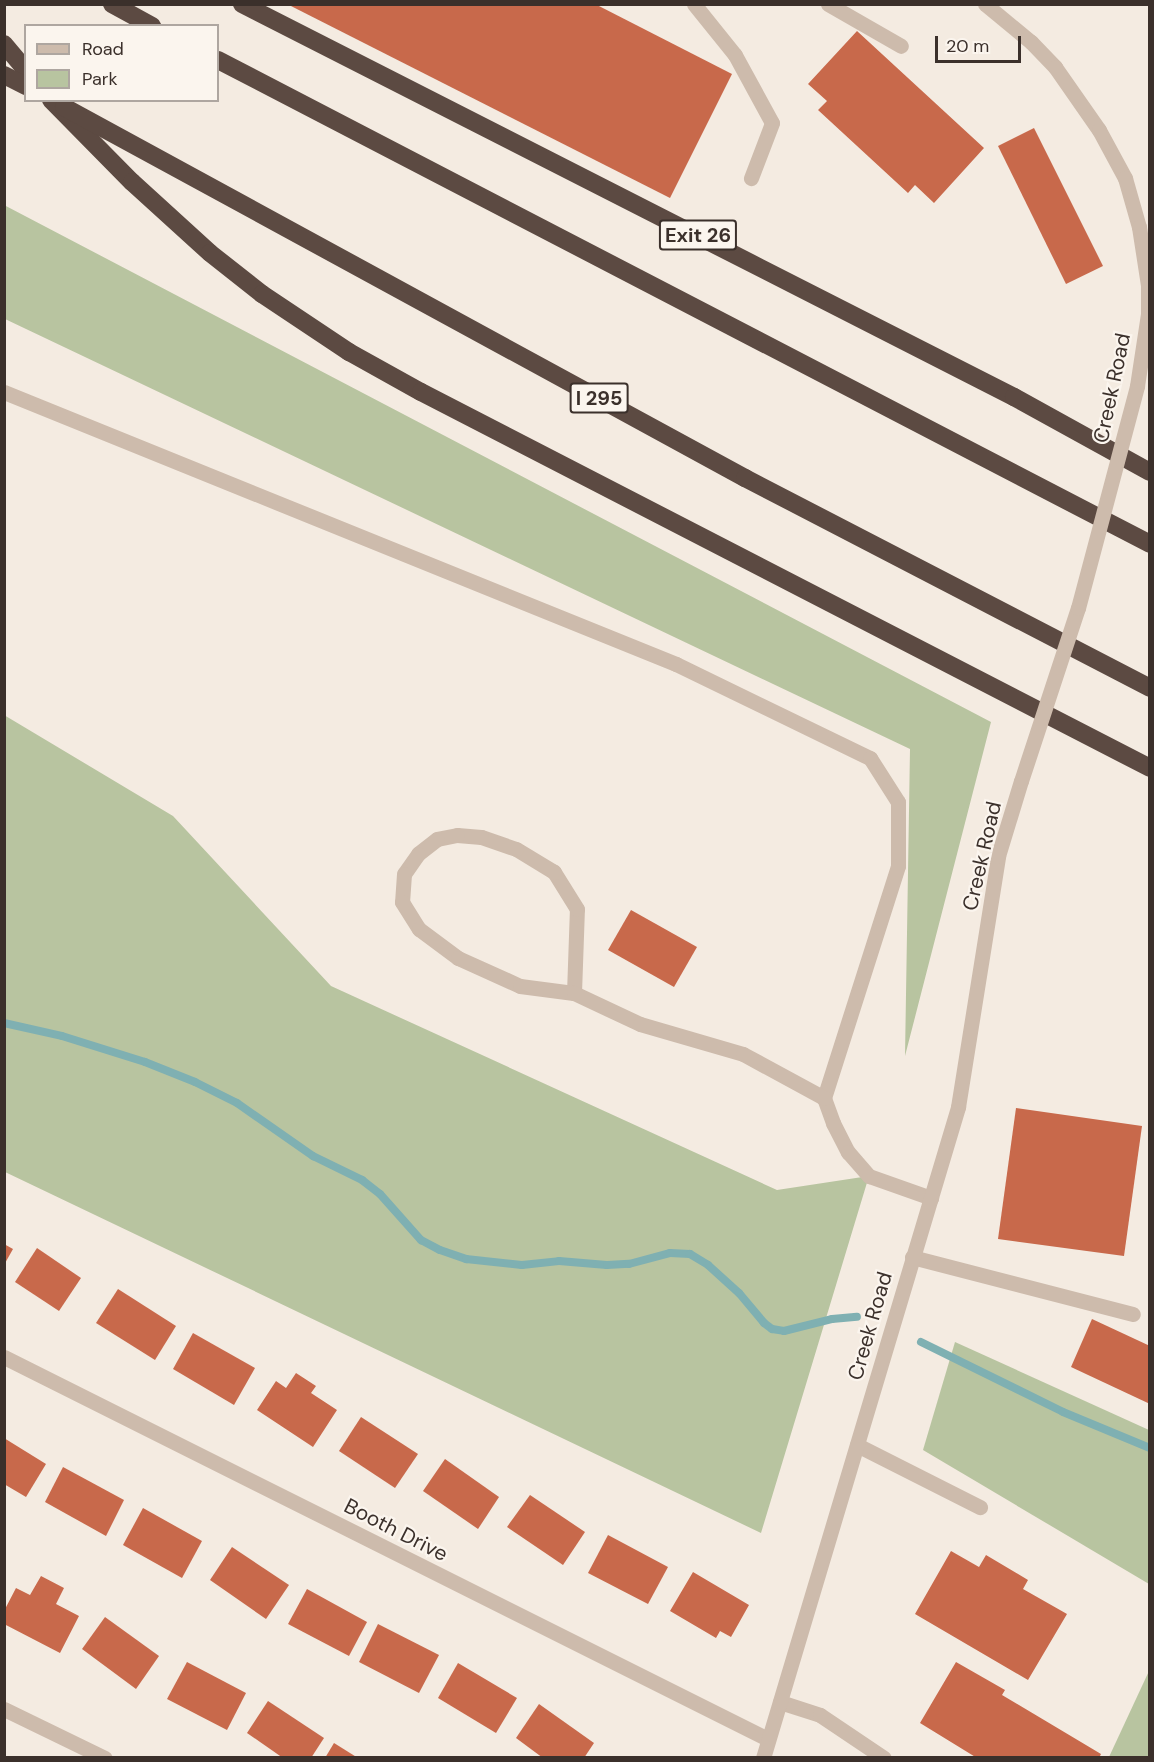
<!DOCTYPE html>
<html>
<head>
<meta charset="utf-8">
<style>
	body { margin:0 }
	#map { position:relative; width:1154px; height:1762px; overflow:hidden; background:#f4ebe1; font-family:"DM Sans",sans-serif }
	div>[style] { position:absolute }
	.green>* { inset:0; background:#b8c4a0 }
	.stream>* { height:8px; margin:-4px; padding:0 4px; transform-origin:4px; border-radius:4px; background:#7fb0b2 }
	.building>* { inset:0; background:#c8694b }
	.minor>* { height:15px; margin:-7.5px; padding:0 7.5px; transform-origin:7.5px; border-radius:7.5px; background:#cdbbac }
	.highway>* { height:18px; margin:-9px; padding:0 9px; transform-origin:9px; border-radius:9px; background:#5c4a42 }
	.minor-bridge>* { height:15px; margin:-7.5px; padding:0 7.5px; transform-origin:7.5px; border-radius:7.5px; background:#cdbbac }
	span { translate:-50% -50%; white-space:nowrap; text-align:center; line-height:1.15; -webkit-text-stroke:4.5px #fbf5ee; paint-order:stroke }
	.shield-label span { padding:2px 4px; background:#fbf5ee; border:2px solid; border-radius:4px; -webkit-text-stroke-width:0 }
	.shield-label { font-size:20px; color:#3b302b; font-weight:700 }
	.street-label { font-size:21px; color:#3b302b }
	.frame { position:absolute; inset:0; border:6px solid #3b302b; pointer-events:none }
	.legend { position:absolute; left:24px; top:24px; width:195px; height:78px; box-sizing:border-box; background:#fbf5ee; border:2px solid #aea6a0; margin:0; padding:8px 10px; list-style:none; font-size:18px; color:#3b302b }
	.legend li { display:flex; align-items:center; gap:12px; height:30px }
	.legend b { width:30px; border:2px solid #aea6a0 }
	.scale { position:absolute; left:935px; top:36px; width:86px; height:27px; box-sizing:border-box; border:3px solid #3b302b; border-top:0; padding-left:8px; font-size:18px; line-height:21px; white-space:nowrap; color:#3b302b; -webkit-text-stroke:4px #fbf5ee; paint-order:stroke }
</style>
</head>
<body>
<div id="map">
	<div class="green">
		<i style="clip-path:polygon(4px 205px,991px 722px,905px 1056px,910px 749px,5px 319px)"></i>
		<i style="clip-path:polygon(4px 715px,173px 816px,331px 986px,777px 1190px,869px 1176px,761px 1533px,5px 1172px)"></i>
		<i style="clip-path:polygon(955px 1342px,1149px 1430px,1149px 1584px,923px 1450px)"></i>
		<i style="clip-path:polygon(1149px 1671px,1149px 1757px,1109px 1757px)"></i>
	</div>
	<div class="stream">
		<i style="left:4px;top:1023px;width:59px;rotate:12.6deg"></i>
		<i style="left:62px;top:1036px;width:87px;rotate:17.4deg"></i>
		<i style="left:145px;top:1062px;width:54px;rotate:21.8deg"></i>
		<i style="left:195px;top:1082px;width:47px;rotate:26.6deg"></i>
		<i style="left:237px;top:1103px;width:93px;rotate:34.9deg"></i>
		<i style="left:313px;top:1156px;width:55px;rotate:26.1deg"></i>
		<i style="left:362px;top:1180px;width:23px;rotate:38deg"></i>
		<i style="left:380px;top:1194px;width:62px;rotate:48.3deg"></i>
		<i style="left:421px;top:1240px;width:21px;rotate:28deg"></i>
		<i style="left:440px;top:1250px;width:28px;rotate:19deg"></i>
		<i style="left:466px;top:1259px;width:56px;rotate:6.1deg"></i>
		<i style="left:522px;top:1265px;width:37px;rotate:-6deg"></i>
		<i style="left:559px;top:1261px;width:48px;rotate:4.8deg"></i>
		<i style="left:607px;top:1265px;width:22px;rotate:-3deg"></i>
		<i style="left:629px;top:1264px;width:42px;rotate:-15deg"></i>
		<i style="left:670px;top:1253px;width:20px;rotate:3deg"></i>
		<i style="left:690px;top:1254px;width:21px;rotate:31deg"></i>
		<i style="left:708px;top:1265px;width:42px;rotate:42.1deg"></i>
		<i style="left:739px;top:1293px;width:39px;rotate:50deg"></i>
		<i style="left:764px;top:1323px;width:10px;rotate:37deg"></i>
		<i style="left:772px;top:1329px;width:12px;rotate:9deg"></i>
		<i style="left:784px;top:1331px;width:49px;rotate:-14deg"></i>
		<i style="left:832px;top:1319px;width:25px;rotate:-5deg"></i>
		<i style="left:921px;top:1342px;width:158px;rotate:26.2deg"></i>
		<i style="left:1063px;top:1412px;width:94px;rotate:22.5deg"></i>
	</div>
	<div class="building">
		<i style="clip-path:polygon(287px 4px,595px 4px,732px 74px,670px 198px)"></i>
		<i style="clip-path:polygon(857px 31px,984px 148px,934px 203px,915px 185px,908px 193px,818px 110px,827px 101px,808px 84px)"></i>
		<i style="clip-path:polygon(1034px 128px,1103px 266px,1066px 284px,998px 146px)"></i>
		<i style="clip-path:polygon(631px 910px,697px 947px,674px 987px,608px 950px)"></i>
		<i style="clip-path:polygon(1016px 1108px,1142px 1126px,1124px 1256px,998px 1239px)"></i>
		<i style="clip-path:polygon(4px 1244px,13px 1249px,4px 1265px)"></i>
		<i style="clip-path:polygon(37px 1248px,81px 1278px,59px 1311px,15px 1282px)"></i>
		<i style="clip-path:polygon(118px 1289px,176px 1326px,155px 1360px,96px 1323px)"></i>
		<i style="clip-path:polygon(1092px 1319px,1150px 1346px,1150px 1404px,1071px 1367px)"></i>
		<i style="clip-path:polygon(193px 1333px,255px 1368px,234px 1405px,173px 1369px)"></i>
		<i style="clip-path:polygon(296px 1373px,316px 1386px,311px 1393px,337px 1410px,313px 1447px,257px 1410px,276px 1381px,286px 1388px)"></i>
		<i style="clip-path:polygon(361px 1417px,418px 1454px,395px 1488px,339px 1451px)"></i>
		<i style="clip-path:polygon(4px 1438px,46px 1464px,26px 1497px,4px 1484px)"></i>
		<i style="clip-path:polygon(445px 1459px,499px 1497px,478px 1529px,423px 1491px)"></i>
		<i style="clip-path:polygon(63px 1467px,124px 1500px,106px 1536px,45px 1502px)"></i>
		<i style="clip-path:polygon(530px 1495px,585px 1532px,563px 1565px,507px 1527px)"></i>
		<i style="clip-path:polygon(143px 1508px,202px 1541px,182px 1578px,123px 1545px)"></i>
		<i style="clip-path:polygon(608px 1535px,668px 1567px,648px 1604px,588px 1573px)"></i>
		<i style="clip-path:polygon(232px 1547px,289px 1585px,266px 1619px,210px 1580px)"></i>
		<i style="clip-path:polygon(951px 1551px,979px 1567px,986px 1555px,1028px 1580px,1023px 1589px,1067px 1614px,1028px 1680px,915px 1614px)"></i>
		<i style="clip-path:polygon(693px 1572px,749px 1605px,731px 1637px,720px 1631px,716px 1638px,670px 1611px)"></i>
		<i style="clip-path:polygon(41px 1576px,64px 1588px,56px 1604px,79px 1616px,60px 1653px,4px 1624px,4px 1611px,16px 1588px,30px 1595px)"></i>
		<i style="clip-path:polygon(307px 1589px,367px 1622px,349px 1656px,288px 1624px)"></i>
		<i style="clip-path:polygon(105px 1617px,159px 1656px,136px 1689px,82px 1649px)"></i>
		<i style="clip-path:polygon(378px 1624px,439px 1655px,419px 1693px,359px 1662px)"></i>
		<i style="clip-path:polygon(187px 1662px,246px 1693px,227px 1730px,167px 1699px)"></i>
		<i style="clip-path:polygon(956px 1662px,1005px 1690px,1002px 1695px,1101px 1754px,1099px 1758px,977px 1758px,920px 1723px)"></i>
		<i style="clip-path:polygon(458px 1663px,517px 1698px,496px 1733px,438px 1698px)"></i>
		<i style="clip-path:polygon(268px 1701px,324px 1738px,311px 1758px,283px 1758px,247px 1733px)"></i>
		<i style="clip-path:polygon(539px 1704px,594px 1743px,584px 1758px,543px 1758px,516px 1738px)"></i>
		<i style="clip-path:polygon(334px 1743px,358px 1758px,325px 1758px)"></i>
	</div>
	<div class="minor">
		<i style="left:694px;top:4px;width:65px;rotate:51.2deg"></i>
		<i style="left:735px;top:55px;width:77px;rotate:61.4deg"></i>
		<i style="left:772px;top:123px;width:59px;rotate:110.9deg"></i>
		<i style="left:828px;top:4px;width:84px;rotate:29.9deg"></i>
		<i style="left:985px;top:4px;width:60px;rotate:39.6deg"></i>
		<i style="left:1031px;top:42px;width:35px;rotate:46deg"></i>
		<i style="left:1055px;top:67px;width:77px;rotate:55.1deg"></i>
		<i style="left:1099px;top:130px;width:55px;rotate:61.6deg"></i>
		<i style="left:1125px;top:178px;width:51px;rotate:74.1deg"></i>
		<i style="left:1139px;top:227px;width:59px;rotate:81.2deg"></i>
		<i style="left:1148px;top:285px;width:29px;rotate:90deg"></i>
		<i style="left:1148px;top:314px;width:73px;rotate:98.7deg"></i>
		<i style="left:4px;top:392px;width:725px;rotate:22.04deg"></i>
		<i style="left:676px;top:664px;width:216px;rotate:25.9deg"></i>
		<i style="left:870px;top:758px;width:52px;rotate:57.5deg"></i>
		<i style="left:898px;top:802px;width:64px;rotate:90deg"></i>
		<i style="left:898px;top:866px;width:244px;rotate:107.7deg"></i>
		<i style="left:824px;top:1098px;width:27px;rotate:70deg"></i>
		<i style="left:833px;top:1123px;width:33px;rotate:63deg"></i>
		<i style="left:848px;top:1152px;width:32px;rotate:49deg"></i>
		<i style="left:869px;top:1176px;width:66px;rotate:19.5deg"></i>
		<i style="left:574px;top:993px;width:84px;rotate:-88deg"></i>
		<i style="left:577px;top:909px;width:44px;rotate:-121.9deg"></i>
		<i style="left:554px;top:872px;width:44px;rotate:-148.8deg"></i>
		<i style="left:516px;top:849px;width:37px;rotate:-161deg"></i>
		<i style="left:481px;top:837px;width:24px;rotate:-175deg"></i>
		<i style="left:457px;top:835px;width:20px;rotate:169deg"></i>
		<i style="left:437px;top:839px;width:24px;rotate:142deg"></i>
		<i style="left:418px;top:854px;width:24px;rotate:125deg"></i>
		<i style="left:404px;top:874px;width:28px;rotate:94deg"></i>
		<i style="left:402px;top:902px;width:32px;rotate:58deg"></i>
		<i style="left:419px;top:929px;width:49px;rotate:36.6deg"></i>
		<i style="left:458px;top:958px;width:68px;rotate:24.3deg"></i>
		<i style="left:520px;top:986px;width:54px;rotate:7.4deg"></i>
		<i style="left:574px;top:993px;width:73px;rotate:25.2deg"></i>
		<i style="left:640px;top:1024px;width:107px;rotate:16.2deg"></i>
		<i style="left:743px;top:1054px;width:92px;rotate:28.5deg"></i>
		<i style="left:912px;top:1257px;width:228px;rotate:14.5deg"></i>
		<i style="left:4px;top:1357px;width:854px;rotate:26.57deg"></i>
		<i style="left:857px;top:1445px;width:138px;rotate:26.8deg"></i>
		<i style="left:780px;top:1702px;width:42px;rotate:18deg"></i>
		<i style="left:820px;top:1715px;width:77px;rotate:33.9deg"></i>
		<i style="left:4px;top:1709px;width:112px;rotate:25.9deg"></i>
		<i style="left:763px;top:1758px;width:680px;rotate:-73.32deg"></i>
		<i style="left:958px;top:1107px;width:254px;rotate:-80.9deg"></i>
		<i style="left:998px;top:856px;width:78px;rotate:-73deg"></i>
	</div>
	<div class="highway">
		<i style="left:112px;top:4px;width:46px;rotate:28.8deg"></i>
		<i style="left:242px;top:4px;width:866px;rotate:26.98deg"></i>
		<i style="left:1014px;top:397px;width:155px;rotate:28.9deg"></i>
		<i style="left:4px;top:44px;width:34px;rotate:50deg"></i>
		<i style="left:218px;top:60px;width:1050px;rotate:27.44deg"></i>
		<i style="left:4px;top:75px;width:25px;rotate:27deg"></i>
		<i style="left:51px;top:100px;width:115px;rotate:45.4deg"></i>
		<i style="left:132px;top:182px;width:105px;rotate:42.3deg"></i>
		<i style="left:210px;top:253px;width:66px;rotate:38.3deg"></i>
		<i style="left:262px;top:294px;width:105px;rotate:33.7deg"></i>
		<i style="left:349px;top:352px;width:82px;rotate:29.1deg"></i>
		<i style="left:421px;top:392px;width:820px;rotate:27.28deg"></i>
		<i style="left:64px;top:107px;width:776px;rotate:28.58deg"></i>
		<i style="left:745px;top:478px;width:456px;rotate:27.4deg"></i>
	</div>
	<div class="minor-bridge">
		<i style="left:1021px;top:781px;width:182px;rotate:-71.8deg"></i>
		<i style="left:1078px;top:608px;width:230px;rotate:-75.1deg"></i>
	</div>
	<div class="shield-label">
		<span style="left:698px;top:235px">Exit 26</span>
		<span style="left:599px;top:398px">I 295</span>
	</div>
	<div class="street-label">
		<span style="left:1112px;top:388px;rotate:-78deg">Creek Road</span>
		<span style="left:982px;top:856px;rotate:-77deg">Creek Road</span>
		<span style="left:870px;top:1326px;rotate:-74deg">Creek Road</span>
		<span style="left:396px;top:1530px;rotate:27deg">Booth Drive</span>
	</div>
	<div class="frame"></div>
	<ul class="legend">
	<li><b style="height:8px;background:#cdbbac"></b>Road</li>
	<li><b style="height:16px;background:#b8c4a0"></b>Park</li>
	</ul>
	<div class="scale">20 m</div>
</div>
</body>
</html>
